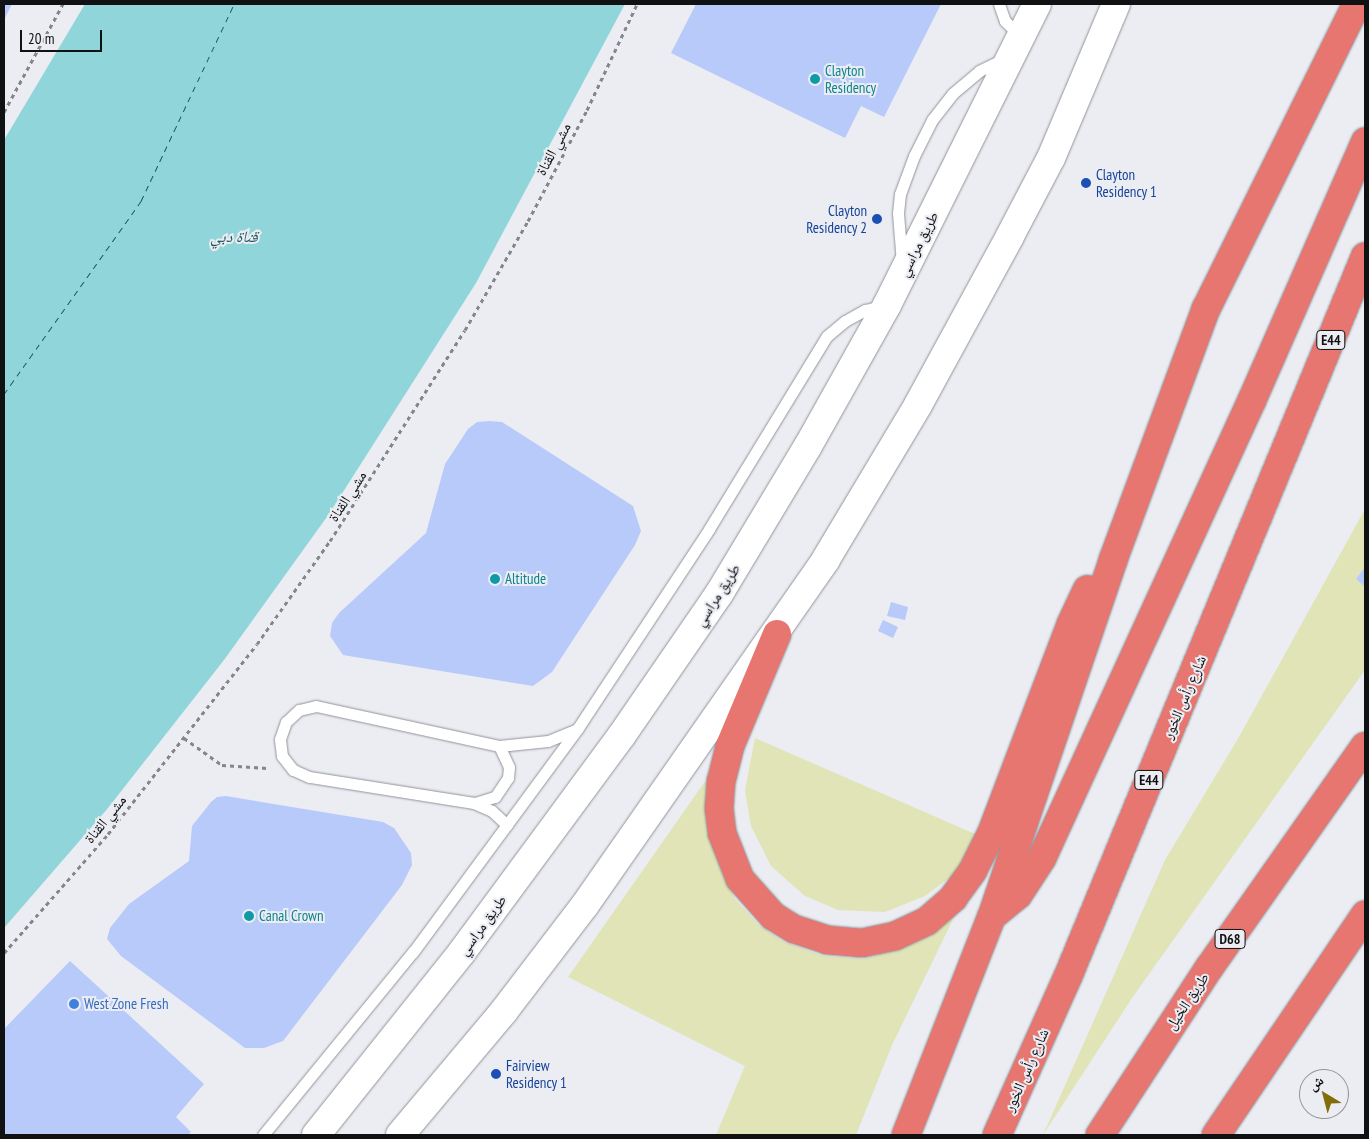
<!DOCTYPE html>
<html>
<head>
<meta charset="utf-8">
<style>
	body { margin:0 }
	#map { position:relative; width:1369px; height:1139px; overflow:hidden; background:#ebedf3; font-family:"PT Sans Narrow","Noto Naskh Arabic",sans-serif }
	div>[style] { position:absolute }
	.green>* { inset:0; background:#e0e4b6 }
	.water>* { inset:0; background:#90d5da }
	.ferry>* { height:1px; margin-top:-0.5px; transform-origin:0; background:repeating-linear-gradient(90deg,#1d575b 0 6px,transparent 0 11px) }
	.building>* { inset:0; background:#b8caf9 }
	.path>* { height:3px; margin-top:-1.5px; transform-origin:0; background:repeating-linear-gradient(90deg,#85868a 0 4px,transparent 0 8px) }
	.roads { filter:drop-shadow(0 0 1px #919398) drop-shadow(0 0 1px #919398) }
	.lane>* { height:11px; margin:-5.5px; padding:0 5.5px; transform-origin:5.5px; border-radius:5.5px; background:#fff }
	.secondary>* { height:28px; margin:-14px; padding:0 14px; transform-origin:14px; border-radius:14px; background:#fff }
	.highway>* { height:28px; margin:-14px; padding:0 14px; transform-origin:14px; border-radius:14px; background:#e6766f }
	.dots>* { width:14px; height:14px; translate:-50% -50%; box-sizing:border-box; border:2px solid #ebedf3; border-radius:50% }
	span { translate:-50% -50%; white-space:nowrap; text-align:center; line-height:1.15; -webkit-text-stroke:4px #ebedf3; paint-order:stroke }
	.shield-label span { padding:1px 4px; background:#ebedf3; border:1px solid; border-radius:4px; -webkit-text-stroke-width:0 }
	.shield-label { font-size:14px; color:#101113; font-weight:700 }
	.culture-label { font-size:15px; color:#0d838f }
	.left { translate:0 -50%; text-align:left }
	.street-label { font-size:15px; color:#101113 }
	.transit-label { font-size:15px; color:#164399 }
	.right { translate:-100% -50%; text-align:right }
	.shop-label { font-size:15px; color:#366cbe }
	.water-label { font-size:16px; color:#1d575b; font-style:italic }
	.frame { position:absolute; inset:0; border:5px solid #101113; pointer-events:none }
	.north { position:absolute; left:1299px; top:1069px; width:50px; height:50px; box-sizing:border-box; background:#ebedf3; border:1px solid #939599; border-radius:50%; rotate:323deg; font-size:14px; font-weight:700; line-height:20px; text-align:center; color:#101113 }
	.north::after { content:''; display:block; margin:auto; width:18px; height:22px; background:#836d09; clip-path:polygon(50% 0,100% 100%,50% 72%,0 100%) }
	.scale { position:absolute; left:20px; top:30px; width:82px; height:22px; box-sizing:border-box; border:2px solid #101113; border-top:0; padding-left:6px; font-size:15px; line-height:18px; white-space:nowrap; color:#101113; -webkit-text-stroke:4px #ebedf3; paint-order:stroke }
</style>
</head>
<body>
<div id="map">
	<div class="green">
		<i style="clip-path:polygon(1365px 509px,1365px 567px,1356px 579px,1365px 587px,1365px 670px,1132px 998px,1043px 1135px,1165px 860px,1239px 737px)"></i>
		<i style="clip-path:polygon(755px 738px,975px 834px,956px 873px,925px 896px,885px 912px,838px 910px,805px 896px,771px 866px,751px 826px,745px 790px)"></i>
		<i style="clip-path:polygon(706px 780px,711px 836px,721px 870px,735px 899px,759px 925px,784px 942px,824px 956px,864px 959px,904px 947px,959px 907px,892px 1045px,856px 1135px,716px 1135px,745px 1066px,568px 977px)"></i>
	</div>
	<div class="water">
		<i style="clip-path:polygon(85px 4px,625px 4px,476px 283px,329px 514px,224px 660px,108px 808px,4px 928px,4px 140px)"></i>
	</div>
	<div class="ferry">
		<i style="left:4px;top:394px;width:237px;rotate:-54.6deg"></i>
		<i style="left:141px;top:201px;width:218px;rotate:-64.7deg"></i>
	</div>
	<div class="building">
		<i style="clip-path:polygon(4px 4px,12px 4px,4px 20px)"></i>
		<i style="clip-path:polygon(696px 4px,941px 4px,884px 117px,861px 106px,845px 138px,671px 53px)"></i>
		<i style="clip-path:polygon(490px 421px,502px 422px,633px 506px,641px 531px,635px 545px,552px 672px,533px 686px,343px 655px,330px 636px,332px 623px,339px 613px,426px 533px,445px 464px,468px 429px,477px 422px)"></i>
		<i style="clip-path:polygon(1365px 567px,1365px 587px,1356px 579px)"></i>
		<i style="clip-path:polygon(891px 602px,908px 607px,905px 620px,887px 616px)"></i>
		<i style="clip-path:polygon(883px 620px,898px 627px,893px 638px,878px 631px)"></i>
		<i style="clip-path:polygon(226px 796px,383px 822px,394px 828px,411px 853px,412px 865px,402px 885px,283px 1041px,264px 1048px,245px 1048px,121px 956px,107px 939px,110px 928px,129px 904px,189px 861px,192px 826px,211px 802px,217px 797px)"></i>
		<i style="clip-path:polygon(70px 961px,204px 1084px,176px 1117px,191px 1132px,188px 1135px,4px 1135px,4px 1029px)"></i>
	</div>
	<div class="path">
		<i style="left:4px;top:112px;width:123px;rotate:-61.4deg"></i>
		<i style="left:184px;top:738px;width:47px;rotate:35.4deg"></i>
		<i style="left:222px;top:765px;width:45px;rotate:3.8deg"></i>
		<i style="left:4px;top:953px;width:158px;rotate:-48.8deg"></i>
		<i style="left:108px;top:834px;width:241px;rotate:-51.9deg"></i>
		<i style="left:257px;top:644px;width:126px;rotate:-54.7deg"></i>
		<i style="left:330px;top:541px;width:250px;rotate:-57.4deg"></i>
		<i style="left:465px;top:330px;width:126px;rotate:-60deg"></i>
		<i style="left:528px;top:221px;width:126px;rotate:-62deg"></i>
		<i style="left:587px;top:110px;width:117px;rotate:-64.7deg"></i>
	</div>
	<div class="roads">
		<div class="lane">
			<i style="left:999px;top:4px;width:18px;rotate:71deg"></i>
			<i style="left:1005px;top:21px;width:23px;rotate:45deg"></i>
			<i style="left:902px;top:263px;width:50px;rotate:-94.6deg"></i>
			<i style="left:898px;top:213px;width:19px;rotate:-84deg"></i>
			<i style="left:900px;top:194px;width:40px;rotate:-69.8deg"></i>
			<i style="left:914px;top:156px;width:40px;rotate:-63.4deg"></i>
			<i style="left:932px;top:120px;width:33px;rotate:-52deg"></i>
			<i style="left:952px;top:94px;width:35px;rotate:-40deg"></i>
			<i style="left:979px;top:71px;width:28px;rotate:-26deg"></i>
			<i style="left:475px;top:803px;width:21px;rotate:-17deg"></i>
			<i style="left:495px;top:797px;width:23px;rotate:-56deg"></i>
			<i style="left:508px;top:778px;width:11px;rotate:-85deg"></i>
			<i style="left:509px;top:767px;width:23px;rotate:-115deg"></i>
			<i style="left:507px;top:825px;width:21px;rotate:-137deg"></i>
			<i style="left:492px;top:811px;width:20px;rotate:-156deg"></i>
			<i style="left:474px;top:803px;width:167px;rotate:-171deg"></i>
			<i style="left:309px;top:777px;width:17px;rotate:-156deg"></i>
			<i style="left:293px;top:770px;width:18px;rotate:-128deg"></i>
			<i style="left:282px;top:756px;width:17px;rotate:-97deg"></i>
			<i style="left:280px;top:739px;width:18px;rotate:-71deg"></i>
			<i style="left:286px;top:722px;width:18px;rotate:-43deg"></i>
			<i style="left:299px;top:710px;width:17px;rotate:-13deg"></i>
			<i style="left:316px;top:706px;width:187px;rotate:12.3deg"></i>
			<i style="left:499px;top:746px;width:49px;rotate:-5.8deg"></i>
			<i style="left:548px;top:741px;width:31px;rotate:-22deg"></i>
			<i style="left:263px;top:1135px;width:237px;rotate:-50.7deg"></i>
			<i style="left:413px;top:952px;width:278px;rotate:-53.6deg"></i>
			<i style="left:578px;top:728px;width:238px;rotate:-56.6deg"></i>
			<i style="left:709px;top:529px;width:226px;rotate:-58.6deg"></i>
			<i style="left:827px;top:336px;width:23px;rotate:-40deg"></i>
			<i style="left:845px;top:321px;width:23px;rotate:-29deg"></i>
			<i style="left:865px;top:310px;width:18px;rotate:-13deg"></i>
		</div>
		<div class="secondary">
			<i style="left:316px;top:1135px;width:234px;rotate:-51.4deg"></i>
			<i style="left:462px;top:952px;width:270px;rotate:-53.6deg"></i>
			<i style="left:622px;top:735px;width:171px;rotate:-55.5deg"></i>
			<i style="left:719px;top:594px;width:173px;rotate:-59deg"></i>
			<i style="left:808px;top:446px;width:162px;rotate:-60.7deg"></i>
			<i style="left:887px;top:305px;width:336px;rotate:-63.5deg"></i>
			<i style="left:400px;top:1135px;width:162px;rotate:-50deg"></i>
			<i style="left:504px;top:1011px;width:133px;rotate:-52.6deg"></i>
			<i style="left:585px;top:905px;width:422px;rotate:-55.1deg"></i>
			<i style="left:826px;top:559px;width:179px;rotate:-59.1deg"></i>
			<i style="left:918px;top:405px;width:192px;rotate:-61.4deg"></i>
			<i style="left:1010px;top:236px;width:88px;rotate:-62.3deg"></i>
			<i style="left:1051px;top:158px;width:167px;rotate:-67.1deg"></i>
		</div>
		<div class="highway">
			<i style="left:777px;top:634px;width:121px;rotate:112.8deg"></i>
			<i style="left:730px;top:746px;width:36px;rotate:104deg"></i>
			<i style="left:721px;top:781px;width:27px;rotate:94deg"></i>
			<i style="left:719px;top:808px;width:25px;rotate:83deg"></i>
			<i style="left:722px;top:833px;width:49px;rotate:68.6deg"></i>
			<i style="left:740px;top:879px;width:50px;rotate:48.3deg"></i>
			<i style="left:773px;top:916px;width:25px;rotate:32deg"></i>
			<i style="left:794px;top:929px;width:35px;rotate:18deg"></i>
			<i style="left:827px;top:940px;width:35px;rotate:5deg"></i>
			<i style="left:862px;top:943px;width:34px;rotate:-12deg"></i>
			<i style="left:895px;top:936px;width:35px;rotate:-25deg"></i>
			<i style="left:927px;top:921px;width:35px;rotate:-41deg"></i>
			<i style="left:953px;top:898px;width:34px;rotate:-54deg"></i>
			<i style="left:973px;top:870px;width:42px;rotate:-63.4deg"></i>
			<i style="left:992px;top:832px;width:222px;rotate:-69.2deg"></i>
			<i style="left:1071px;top:624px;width:38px;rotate:-65deg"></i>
			<i style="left:992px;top:916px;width:33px;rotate:-39deg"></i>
			<i style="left:1018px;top:895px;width:44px;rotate:-57deg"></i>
			<i style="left:1042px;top:858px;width:504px;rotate:-65.37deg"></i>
			<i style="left:1252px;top:400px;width:282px;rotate:-66.3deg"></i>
			<i style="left:906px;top:1135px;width:235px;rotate:-68.6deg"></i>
			<i style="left:992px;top:916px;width:376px;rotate:-71.2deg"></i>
			<i style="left:1113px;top:560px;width:268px;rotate:-69.7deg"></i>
			<i style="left:1206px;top:309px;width:340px;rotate:-63.7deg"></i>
			<i style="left:997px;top:1135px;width:176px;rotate:-65.9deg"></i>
			<i style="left:1069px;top:974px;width:776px;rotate:-67.57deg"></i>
			<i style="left:1100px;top:1135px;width:199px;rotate:-56.9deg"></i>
			<i style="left:1209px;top:968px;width:271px;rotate:-54.9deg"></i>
			<i style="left:1216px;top:1135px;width:266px;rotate:-55.9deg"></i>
		</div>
	</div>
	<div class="dots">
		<i style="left:815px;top:79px;background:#0f9aa8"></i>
		<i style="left:1086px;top:183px;background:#1a4fb4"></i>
		<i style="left:877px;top:219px;background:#1a4fb4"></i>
		<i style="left:495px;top:579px;background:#0f9aa8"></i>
		<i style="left:249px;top:916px;background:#0f9aa8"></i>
		<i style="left:74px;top:1004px;background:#3f7fe0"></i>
		<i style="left:496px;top:1074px;background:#1a4fb4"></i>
	</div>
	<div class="shield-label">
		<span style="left:1331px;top:340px">E44</span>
		<span style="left:1149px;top:780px">E44</span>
		<span style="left:1230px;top:939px">D68</span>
	</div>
	<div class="culture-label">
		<span class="left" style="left:825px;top:79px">Clayton<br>Residency</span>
		<span class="left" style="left:505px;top:579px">Altitude</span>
		<span class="left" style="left:259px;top:916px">Canal Crown</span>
	</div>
	<div class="street-label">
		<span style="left:553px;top:149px;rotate:-62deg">مشي القناة</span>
		<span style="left:918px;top:244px;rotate:-63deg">طريق مراسي</span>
		<span style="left:347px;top:496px;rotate:-57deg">مشي القناة</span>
		<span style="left:717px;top:595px;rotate:-57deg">طريق مراسي</span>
		<span style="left:1184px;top:697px;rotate:-67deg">شارع رأس الخور</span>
		<span style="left:105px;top:819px;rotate:-51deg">مشي القناة</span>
		<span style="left:482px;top:925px;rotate:-54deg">طريق مراسي</span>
		<span style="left:1187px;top:1001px;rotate:-56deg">طريق الخيل</span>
		<span style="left:1026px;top:1070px;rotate:-66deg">شارع رأس الخور</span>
	</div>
	<div class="transit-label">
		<span class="left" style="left:1096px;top:183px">Clayton<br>Residency 1</span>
		<span class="right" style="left:867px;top:219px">Clayton<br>Residency 2</span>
		<span class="left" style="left:506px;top:1074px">Fairview<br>Residency 1</span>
	</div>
	<div class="shop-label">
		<span class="left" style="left:84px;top:1004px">West Zone Fresh</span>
	</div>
	<div class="water-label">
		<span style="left:234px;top:236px">قناة دبي</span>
	</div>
	<div class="frame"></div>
	<div class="north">ش</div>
	<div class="scale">20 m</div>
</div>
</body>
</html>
